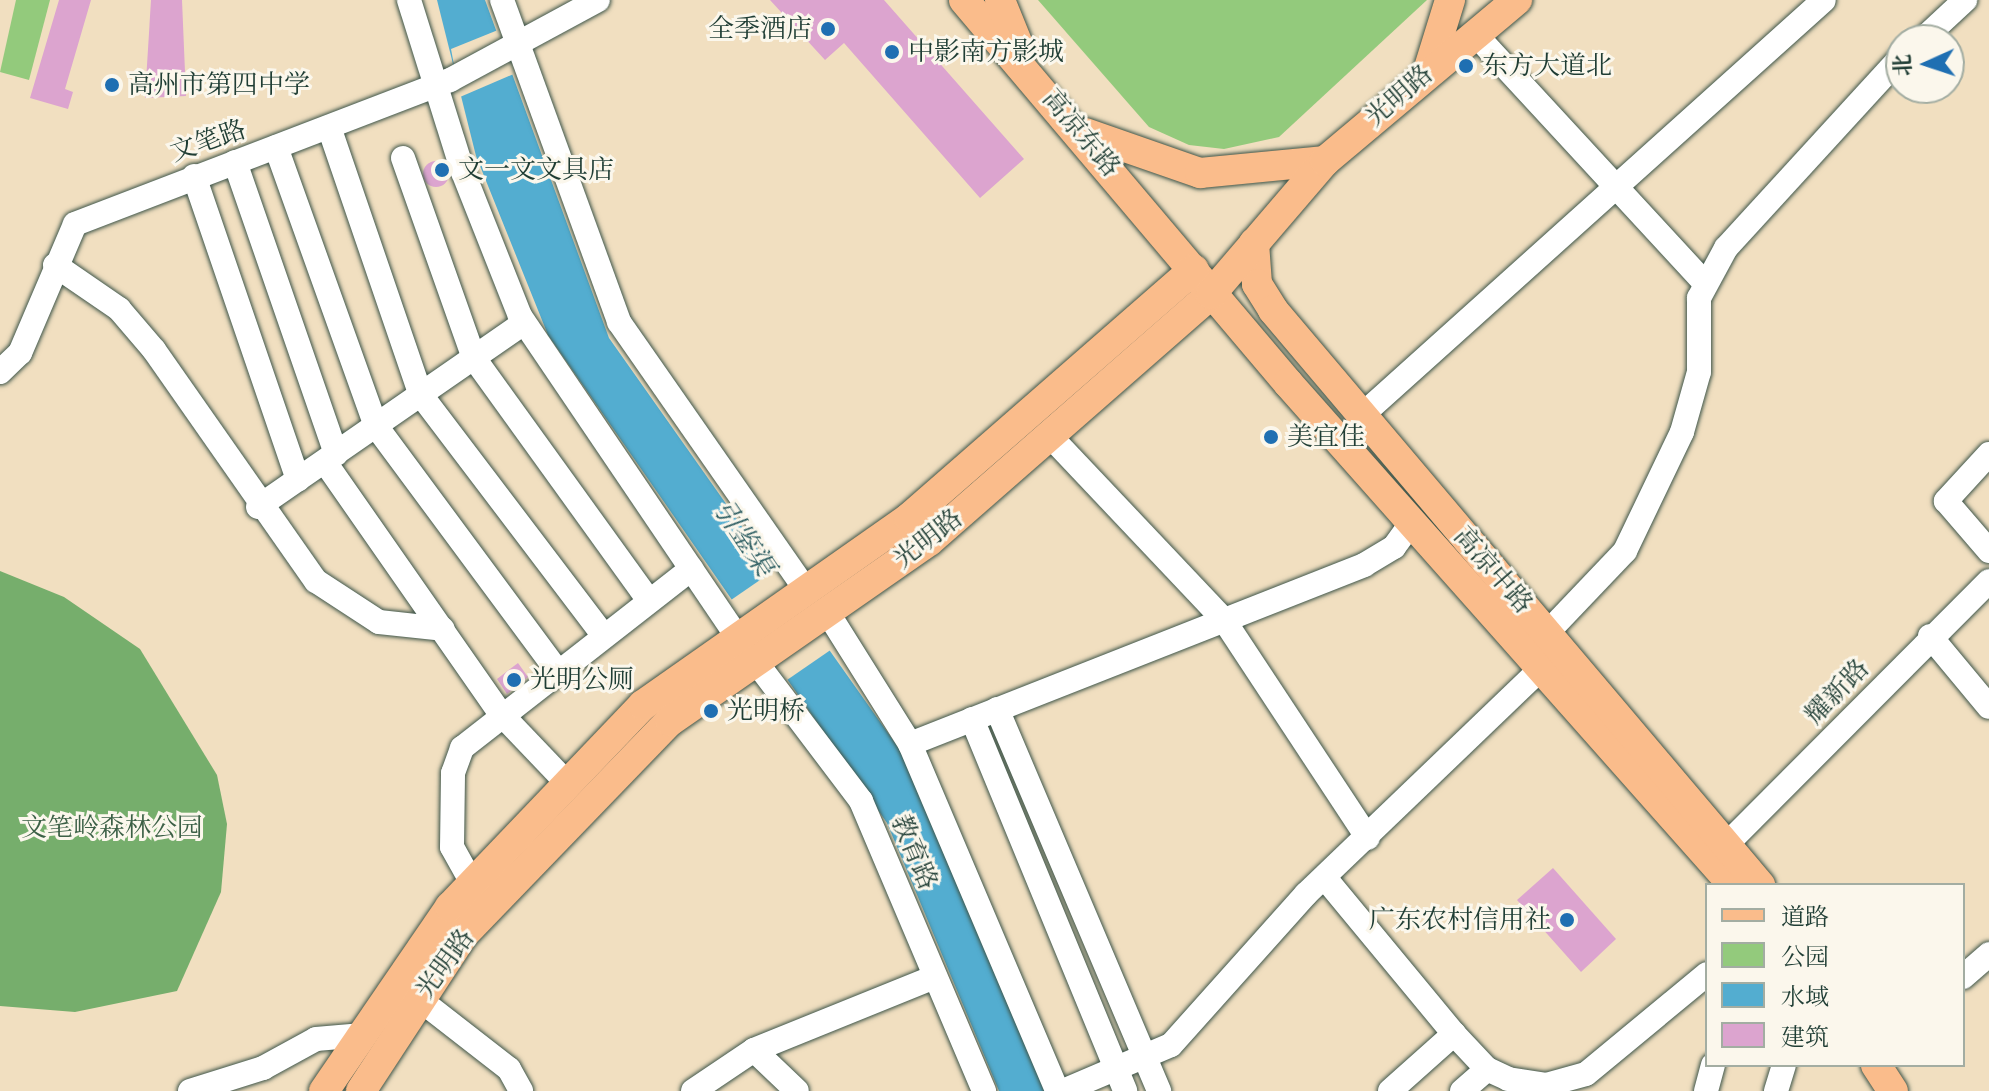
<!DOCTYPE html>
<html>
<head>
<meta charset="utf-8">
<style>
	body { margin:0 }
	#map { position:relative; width:1989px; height:1091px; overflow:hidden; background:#f1dfc0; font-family:Cardo,"Noto Serif SC",serif }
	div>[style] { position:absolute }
	.green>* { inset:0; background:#93ca7c }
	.forest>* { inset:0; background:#76ae6c }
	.water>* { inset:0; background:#53add0 }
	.pier>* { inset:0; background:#f1dfc0 }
	.building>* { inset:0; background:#dca4cf }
	.round { border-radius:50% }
	.roads { filter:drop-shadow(0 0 2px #3e5549) drop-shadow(0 0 2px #3e5549) }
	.minor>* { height:24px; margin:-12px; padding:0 12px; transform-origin:12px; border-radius:12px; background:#fff }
	.major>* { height:30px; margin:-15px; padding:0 15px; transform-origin:15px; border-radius:15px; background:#fabc8b }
	.dots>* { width:22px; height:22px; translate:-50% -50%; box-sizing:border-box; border:4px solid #fbf7ec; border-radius:50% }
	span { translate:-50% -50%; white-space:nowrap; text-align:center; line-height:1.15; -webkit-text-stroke:6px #fbf7ec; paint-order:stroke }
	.poi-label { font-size:26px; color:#1f3d34 }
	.right { translate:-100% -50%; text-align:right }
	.left { translate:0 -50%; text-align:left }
	.street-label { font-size:26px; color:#1f3d34 }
	.park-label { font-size:26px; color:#3c6046 }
	.water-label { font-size:28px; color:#2f5f63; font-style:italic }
	.legend { position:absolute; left:1705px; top:883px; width:260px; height:184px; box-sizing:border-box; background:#fbf7ec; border:2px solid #a3ada2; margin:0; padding:10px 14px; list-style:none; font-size:24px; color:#1f3d34 }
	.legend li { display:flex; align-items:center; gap:16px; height:40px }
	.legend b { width:40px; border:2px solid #a3ada2 }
	.north { position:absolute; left:1885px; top:24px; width:80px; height:80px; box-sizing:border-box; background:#fbf7ec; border:2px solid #a3ada2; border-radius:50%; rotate:267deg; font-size:22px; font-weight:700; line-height:32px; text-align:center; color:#1f3d34 }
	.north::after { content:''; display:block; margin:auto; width:28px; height:36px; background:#1f6fb2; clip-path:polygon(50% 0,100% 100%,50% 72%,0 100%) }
</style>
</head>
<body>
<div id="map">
	<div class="green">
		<i style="clip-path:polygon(16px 0,50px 0,29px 80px,0 72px)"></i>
		<i style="clip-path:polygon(1038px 0,1427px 0,1279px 137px,1224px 149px,1189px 145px,1149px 127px)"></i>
	</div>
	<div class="forest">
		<i style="clip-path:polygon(0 571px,64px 597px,140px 649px,217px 775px,227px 824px,221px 892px,177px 991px,75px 1012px,0 1006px)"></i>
	</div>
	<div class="water">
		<i style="clip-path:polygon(437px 0,485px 0,609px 338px,907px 760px,1050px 1091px,999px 1091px,887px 823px,548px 335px,476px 156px)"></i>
	</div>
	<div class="pier">
		<i style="clip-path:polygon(498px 30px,516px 73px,460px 97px,451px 49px)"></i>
		<i style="clip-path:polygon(776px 569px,832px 649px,787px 680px,731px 600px)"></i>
	</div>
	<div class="building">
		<i style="clip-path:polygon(59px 0,91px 0,65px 89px,73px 92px,68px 109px,30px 98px)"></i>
		<i style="clip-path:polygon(151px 0,182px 0,186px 96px,145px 98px)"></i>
		<i style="clip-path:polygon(770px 0,884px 0,1024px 159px,980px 198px,844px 43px,825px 60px)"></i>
		<i class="round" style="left:423px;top:161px;width:26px;height:26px"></i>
		<i style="clip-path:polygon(518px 663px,528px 677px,507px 694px,497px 679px)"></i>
		<i style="clip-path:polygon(1553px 868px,1616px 939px,1581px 972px,1517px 900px)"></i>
	</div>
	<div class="roads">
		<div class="minor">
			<i style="left:409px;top:0;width:180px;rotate:72.6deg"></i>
			<i style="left:463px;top:172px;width:155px;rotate:68.4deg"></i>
			<i style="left:520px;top:316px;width:387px;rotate:55.9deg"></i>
			<i style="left:502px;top:0;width:343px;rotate:70deg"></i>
			<i style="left:619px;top:322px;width:327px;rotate:55.1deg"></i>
			<i style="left:1475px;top:34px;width:339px;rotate:47.3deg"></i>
			<i style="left:1922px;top:40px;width:59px;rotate:-42.9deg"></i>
			<i style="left:329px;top:127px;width:283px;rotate:71.1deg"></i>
			<i style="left:421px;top:395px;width:301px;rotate:52.8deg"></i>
			<i style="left:276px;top:147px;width:296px;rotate:70.3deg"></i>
			<i style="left:376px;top:426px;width:306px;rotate:53.5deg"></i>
			<i style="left:403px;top:158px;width:212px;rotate:70.5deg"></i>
			<i style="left:474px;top:358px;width:299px;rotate:54.2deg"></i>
			<i style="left:235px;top:162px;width:309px;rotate:70.9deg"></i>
			<i style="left:194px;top:176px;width:321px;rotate:71.1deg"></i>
			<i style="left:55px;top:265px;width:78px;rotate:34.5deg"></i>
			<i style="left:119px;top:309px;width:54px;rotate:49.5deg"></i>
			<i style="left:154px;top:350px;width:282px;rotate:55deg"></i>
			<i style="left:316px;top:581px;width:75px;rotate:33.1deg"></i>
			<i style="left:379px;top:622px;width:64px;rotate:6.2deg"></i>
			<i style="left:0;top:372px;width:28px;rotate:-44deg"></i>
			<i style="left:20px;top:353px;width:140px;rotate:-66.9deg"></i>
			<i style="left:75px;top:224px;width:402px;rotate:-21deg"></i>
			<i style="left:450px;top:80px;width:168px;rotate:-28.4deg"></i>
			<i style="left:1361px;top:416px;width:622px;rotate:-41.94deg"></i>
			<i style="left:1050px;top:436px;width:253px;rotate:46.6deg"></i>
			<i style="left:1224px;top:620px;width:261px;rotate:56.6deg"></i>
			<i style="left:1989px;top:454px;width:64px;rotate:132.5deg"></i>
			<i style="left:1946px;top:501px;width:66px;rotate:49.3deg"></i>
			<i style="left:325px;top:462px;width:307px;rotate:55.1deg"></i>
			<i style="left:501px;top:714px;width:91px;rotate:46.3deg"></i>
			<i style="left:258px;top:507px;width:323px;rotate:-34.7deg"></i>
			<i style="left:826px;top:610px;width:158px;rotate:57.9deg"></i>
			<i style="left:910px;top:744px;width:377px;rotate:67deg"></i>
			<i style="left:1547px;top:633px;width:113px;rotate:-46.4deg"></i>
			<i style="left:1625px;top:551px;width:132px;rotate:-64.4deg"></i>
			<i style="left:1682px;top:432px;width:62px;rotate:-74.2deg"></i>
			<i style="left:1699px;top:372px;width:74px;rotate:-90deg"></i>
			<i style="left:1699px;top:298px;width:57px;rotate:-61.6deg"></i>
			<i style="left:1726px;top:248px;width:259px;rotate:-47.5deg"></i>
			<i style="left:1930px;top:636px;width:92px;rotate:50.3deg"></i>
			<i style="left:753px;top:658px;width:179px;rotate:52.9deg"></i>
			<i style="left:861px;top:801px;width:315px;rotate:67deg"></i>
			<i style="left:997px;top:709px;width:415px;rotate:67deg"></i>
			<i style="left:972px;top:719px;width:402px;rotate:67.6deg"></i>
			<i style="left:910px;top:744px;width:488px;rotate:-21.5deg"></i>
			<i style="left:1364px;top:565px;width:35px;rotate:-31deg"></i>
			<i style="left:1394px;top:547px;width:31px;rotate:-54deg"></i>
			<i style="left:1727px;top:844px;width:371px;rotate:-45.1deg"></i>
			<i style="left:1325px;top:878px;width:202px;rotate:50.4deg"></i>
			<i style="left:1454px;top:1034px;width:48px;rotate:46.7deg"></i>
			<i style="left:1487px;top:1069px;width:23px;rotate:25deg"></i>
			<i style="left:1508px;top:1079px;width:38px;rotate:9deg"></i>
			<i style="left:1546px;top:1085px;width:41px;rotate:-15.4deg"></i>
			<i style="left:1586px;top:1074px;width:157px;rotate:-39.6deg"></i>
			<i style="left:472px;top:883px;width:41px;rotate:-119.1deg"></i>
			<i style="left:452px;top:847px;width:74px;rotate:-89.2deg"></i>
			<i style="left:453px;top:773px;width:27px;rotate:-70deg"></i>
			<i style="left:462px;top:748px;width:291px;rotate:-38deg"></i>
			<i style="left:1963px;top:977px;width:35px;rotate:-41deg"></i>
			<i style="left:419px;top:999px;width:114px;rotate:37.9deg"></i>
			<i style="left:509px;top:1069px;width:25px;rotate:61deg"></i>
			<i style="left:754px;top:1050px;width:59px;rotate:43.6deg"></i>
			<i style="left:190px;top:1091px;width:77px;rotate:-17.5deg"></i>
			<i style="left:263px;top:1068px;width:60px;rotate:-28.7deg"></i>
			<i style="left:316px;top:1039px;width:47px;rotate:-4.9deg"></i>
			<i style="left:693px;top:1091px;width:73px;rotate:-33.9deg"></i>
			<i style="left:754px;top:1050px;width:195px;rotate:-22deg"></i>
			<i style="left:1063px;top:1091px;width:117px;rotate:-23.1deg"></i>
			<i style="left:1171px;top:1045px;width:203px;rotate:-48.2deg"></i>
			<i style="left:1306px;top:894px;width:328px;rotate:-43.8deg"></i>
			<i style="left:1390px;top:1091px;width:86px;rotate:-41.7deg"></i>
			<i style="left:1462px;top:1091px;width:33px;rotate:-41deg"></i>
			<i style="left:1706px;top:1091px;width:27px;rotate:-75deg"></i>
			<i style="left:1776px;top:1091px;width:27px;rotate:-73deg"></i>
		</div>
		<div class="major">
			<i style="left:964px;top:0;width:502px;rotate:49.77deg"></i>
			<i style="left:1288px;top:383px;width:671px;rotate:48.44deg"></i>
			<i style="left:1000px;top:0;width:56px;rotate:68deg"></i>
			<i style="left:1429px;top:68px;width:71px;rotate:-72.8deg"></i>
			<i style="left:1085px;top:133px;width:122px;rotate:19.2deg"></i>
			<i style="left:1200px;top:173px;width:126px;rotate:-5.5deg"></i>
			<i style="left:1254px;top:243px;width:41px;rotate:85.8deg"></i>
			<i style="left:1257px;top:284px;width:31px;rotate:58deg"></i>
			<i style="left:1273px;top:310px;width:754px;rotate:49.74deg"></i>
			<i style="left:1876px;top:1065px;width:31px;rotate:57deg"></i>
			<i style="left:324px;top:1091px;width:223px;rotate:-55.6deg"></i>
			<i style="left:450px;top:907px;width:279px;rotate:-46.3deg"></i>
			<i style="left:643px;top:705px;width:325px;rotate:-35.1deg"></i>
			<i style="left:909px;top:518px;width:378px;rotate:-41.1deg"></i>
			<i style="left:361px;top:1091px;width:186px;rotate:-56.8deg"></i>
			<i style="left:463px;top:935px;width:298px;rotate:-46deg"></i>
			<i style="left:670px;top:721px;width:315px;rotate:-34.8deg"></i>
			<i style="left:929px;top:541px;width:375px;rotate:-41.2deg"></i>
			<i style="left:1211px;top:294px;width:175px;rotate:-49.4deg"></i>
			<i style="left:1325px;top:161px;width:251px;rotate:-40deg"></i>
		</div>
	</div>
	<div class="dots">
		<i style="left:828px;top:29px;background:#1f6fb2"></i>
		<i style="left:892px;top:52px;background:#1f6fb2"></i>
		<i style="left:1466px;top:66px;background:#1f6fb2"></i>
		<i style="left:112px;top:85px;background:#1f6fb2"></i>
		<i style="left:442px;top:170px;background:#1f6fb2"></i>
		<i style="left:1271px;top:437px;background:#1f6fb2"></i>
		<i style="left:514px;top:680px;background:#1f6fb2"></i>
		<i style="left:711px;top:711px;background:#1f6fb2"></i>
		<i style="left:1567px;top:920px;background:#1f6fb2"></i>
	</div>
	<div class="poi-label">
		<span class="right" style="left:812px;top:29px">全季酒店</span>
		<span class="left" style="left:908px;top:52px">中影南方影城</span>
		<span class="left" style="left:1482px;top:66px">东方大道北</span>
		<span class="left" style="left:128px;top:85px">高州市第四中学</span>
		<span class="left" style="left:458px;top:170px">文一文文具店</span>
		<span class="left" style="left:1287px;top:437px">美宜佳</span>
		<span class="left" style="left:530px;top:680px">光明公厕</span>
		<span class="left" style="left:727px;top:711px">光明桥</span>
		<span class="right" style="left:1551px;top:920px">广东农村信用社</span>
	</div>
	<div class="street-label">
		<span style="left:1399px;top:96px;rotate:-41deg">光明路</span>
		<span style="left:1081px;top:133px;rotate:50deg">高凉东路</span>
		<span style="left:208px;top:141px;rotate:-19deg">文笔路</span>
		<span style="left:928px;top:539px;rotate:-38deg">光明路</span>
		<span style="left:1493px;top:570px;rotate:49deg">高凉中路</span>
		<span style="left:1837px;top:692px;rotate:-46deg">耀新路</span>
		<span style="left:914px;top:852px;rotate:67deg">教育路</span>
		<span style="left:445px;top:964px;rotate:-54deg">光明路</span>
	</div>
	<div class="park-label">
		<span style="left:112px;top:828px">文笔岭森林公园</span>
	</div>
	<div class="water-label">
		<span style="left:744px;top:538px;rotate:56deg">引鉴渠</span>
	</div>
	<ul class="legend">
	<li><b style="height:10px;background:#fabc8b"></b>道路</li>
	<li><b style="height:22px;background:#93ca7c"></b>公园</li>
	<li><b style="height:22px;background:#53add0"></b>水域</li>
	<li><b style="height:22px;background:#dca4cf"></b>建筑</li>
	</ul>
	<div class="north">北</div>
</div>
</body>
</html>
